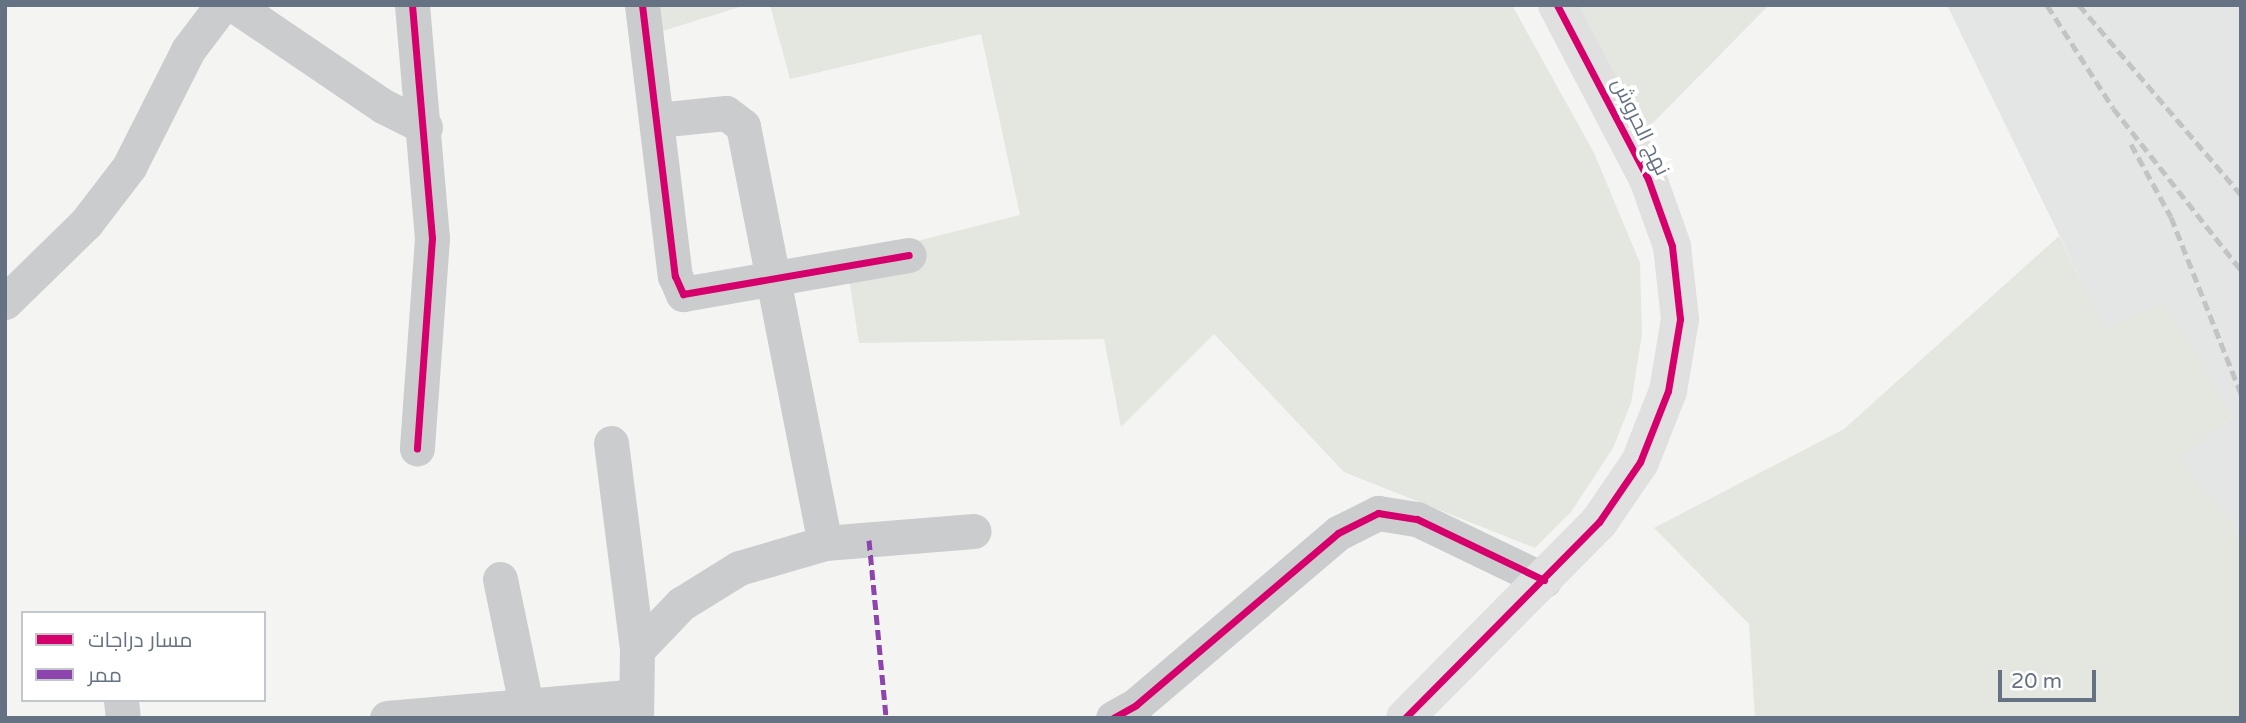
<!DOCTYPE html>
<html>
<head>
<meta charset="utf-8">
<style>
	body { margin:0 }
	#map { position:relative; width:2246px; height:723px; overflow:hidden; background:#f4f4f2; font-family:"Varela Round",Cairo,sans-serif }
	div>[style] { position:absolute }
	.built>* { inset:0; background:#e4e6e5 }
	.green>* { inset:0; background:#e3e7e0 }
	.street>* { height:35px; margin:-17.5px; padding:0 17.5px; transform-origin:17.5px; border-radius:17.5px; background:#cbcccd }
	.secondary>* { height:38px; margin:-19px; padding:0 19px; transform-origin:19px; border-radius:19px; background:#e0e0e0 }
	.rail>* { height:5px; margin-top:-2.5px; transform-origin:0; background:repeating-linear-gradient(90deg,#c2c3c3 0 10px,transparent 0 15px) }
	.quiet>* { height:5px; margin-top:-2.5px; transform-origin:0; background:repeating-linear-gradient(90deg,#8e44ad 0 10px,transparent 0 15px) }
	.cycleway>* { height:7px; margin:-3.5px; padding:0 3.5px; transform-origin:3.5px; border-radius:3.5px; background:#d6006c }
	span { translate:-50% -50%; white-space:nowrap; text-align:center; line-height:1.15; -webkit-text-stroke:7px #fff; paint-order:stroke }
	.street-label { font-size:21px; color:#647283 }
	.frame { position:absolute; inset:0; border:7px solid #647283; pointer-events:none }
	.legend { position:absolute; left:21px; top:611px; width:245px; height:91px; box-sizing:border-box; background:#fff; border:2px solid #c1c7cd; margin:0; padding:9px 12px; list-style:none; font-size:21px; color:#647283 }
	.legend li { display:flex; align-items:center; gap:14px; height:35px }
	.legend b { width:35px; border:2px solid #c1c7cd }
	.scale { position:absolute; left:1998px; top:670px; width:98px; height:32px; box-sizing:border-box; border:4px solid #647283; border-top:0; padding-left:9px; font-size:21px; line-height:24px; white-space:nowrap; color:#647283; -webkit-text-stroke:5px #fff; paint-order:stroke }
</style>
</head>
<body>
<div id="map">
	<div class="built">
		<i style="clip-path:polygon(1947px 5px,2241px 5px,2241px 536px,2177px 458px,2232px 418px,2165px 303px,2105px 329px)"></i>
	</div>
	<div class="green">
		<i style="clip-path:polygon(649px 5px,746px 5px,653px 34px)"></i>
		<i style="clip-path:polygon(770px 5px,1512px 5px,1594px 153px,1640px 263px,1642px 334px,1631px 403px,1613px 448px,1571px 512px,1535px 548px,1344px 472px,1214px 334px,1121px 427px,1104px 339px,859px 343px,846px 259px,1020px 215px,981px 34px,790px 79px)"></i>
		<i style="clip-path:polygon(1575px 5px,1769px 5px,1643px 133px)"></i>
		<i style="clip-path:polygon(2059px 236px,2105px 328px,2165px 302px,2232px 418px,2178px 458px,2241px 536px,2241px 718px,1755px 718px,1749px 624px,1654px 528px,1844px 429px)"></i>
	</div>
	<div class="street">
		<i style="left:234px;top:5px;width:180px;rotate:34.1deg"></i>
		<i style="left:383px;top:106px;width:47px;rotate:26.6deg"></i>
		<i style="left:412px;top:5px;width:234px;rotate:85.1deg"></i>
		<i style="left:432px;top:238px;width:211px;rotate:94.1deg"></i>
		<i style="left:642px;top:5px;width:273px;rotate:83.1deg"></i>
		<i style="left:675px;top:276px;width:20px;rotate:66deg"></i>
		<i style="left:683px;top:294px;width:229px;rotate:-9.8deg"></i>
		<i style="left:657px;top:120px;width:69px;rotate:-5.8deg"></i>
		<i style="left:726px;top:113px;width:21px;rotate:37deg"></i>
		<i style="left:743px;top:126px;width:425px;rotate:78.9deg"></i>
		<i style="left:5px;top:302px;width:113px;rotate:-44.3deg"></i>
		<i style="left:86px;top:223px;width:71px;rotate:-52.5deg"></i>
		<i style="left:129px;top:167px;width:131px;rotate:-63.2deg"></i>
		<i style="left:188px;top:50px;width:56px;rotate:-52.9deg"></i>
		<i style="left:611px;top:443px;width:209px;rotate:82.8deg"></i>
		<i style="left:637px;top:650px;width:68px;rotate:90.8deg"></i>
		<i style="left:500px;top:579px;width:129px;rotate:78.3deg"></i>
		<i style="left:637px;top:650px;width:64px;rotate:-46.3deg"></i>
		<i style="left:681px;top:604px;width:68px;rotate:-31.8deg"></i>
		<i style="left:739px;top:568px;width:90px;rotate:-16.2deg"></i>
		<i style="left:825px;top:543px;width:149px;rotate:-4.6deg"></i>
		<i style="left:121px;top:700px;width:18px;rotate:84deg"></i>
		<i style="left:387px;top:718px;width:250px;rotate:-5deg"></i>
		<i style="left:1113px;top:718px;width:26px;rotate:-29deg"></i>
		<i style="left:1136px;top:705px;width:265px;rotate:-40.4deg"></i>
		<i style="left:1338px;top:533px;width:45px;rotate:-26.6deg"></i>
		<i style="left:1378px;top:513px;width:39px;rotate:9deg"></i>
		<i style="left:1417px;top:519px;width:141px;rotate:25.7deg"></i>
	</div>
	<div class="secondary">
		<i style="left:1405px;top:718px;width:276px;rotate:-45.3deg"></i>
		<i style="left:1599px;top:522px;width:73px;rotate:-55.7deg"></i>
		<i style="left:1640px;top:462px;width:76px;rotate:-68.5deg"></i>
		<i style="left:1668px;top:391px;width:73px;rotate:-80.5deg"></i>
		<i style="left:1680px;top:319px;width:73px;rotate:-96.3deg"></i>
		<i style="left:1672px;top:246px;width:71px;rotate:-109.7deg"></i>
		<i style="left:1648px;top:179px;width:196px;rotate:-117.6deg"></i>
	</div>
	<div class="rail">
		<i style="left:2047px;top:5px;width:122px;rotate:57.3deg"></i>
		<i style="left:2113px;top:108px;width:206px;rotate:51.7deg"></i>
		<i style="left:2079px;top:5px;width:250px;rotate:49.5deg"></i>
		<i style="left:2131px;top:144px;width:83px;rotate:61.3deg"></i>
		<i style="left:2171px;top:217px;width:190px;rotate:68.4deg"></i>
	</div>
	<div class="quiet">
		<i style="left:869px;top:540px;width:179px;rotate:84.5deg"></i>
	</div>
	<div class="cycleway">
		<i style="left:412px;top:5px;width:234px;rotate:85.1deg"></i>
		<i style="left:432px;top:238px;width:211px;rotate:94.1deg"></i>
		<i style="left:642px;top:5px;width:273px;rotate:83.1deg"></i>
		<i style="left:675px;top:276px;width:20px;rotate:66deg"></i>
		<i style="left:683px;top:294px;width:229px;rotate:-9.8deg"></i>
		<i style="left:1113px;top:718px;width:26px;rotate:-29deg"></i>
		<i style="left:1136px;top:705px;width:265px;rotate:-40.4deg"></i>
		<i style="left:1338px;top:533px;width:45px;rotate:-26.6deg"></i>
		<i style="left:1378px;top:513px;width:39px;rotate:9deg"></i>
		<i style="left:1417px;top:519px;width:141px;rotate:25.7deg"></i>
		<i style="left:1405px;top:718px;width:276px;rotate:-45.3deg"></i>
		<i style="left:1599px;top:522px;width:73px;rotate:-55.7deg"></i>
		<i style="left:1640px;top:462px;width:76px;rotate:-68.5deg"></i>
		<i style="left:1668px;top:391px;width:73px;rotate:-80.5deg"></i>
		<i style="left:1680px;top:319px;width:73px;rotate:-96.3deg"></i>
		<i style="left:1672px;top:246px;width:71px;rotate:-109.7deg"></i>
		<i style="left:1648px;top:179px;width:196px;rotate:-117.6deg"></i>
	</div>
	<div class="street-label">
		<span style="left:1640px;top:127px;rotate:64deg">نهج الحروش</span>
	</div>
	<div class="frame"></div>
	<ul class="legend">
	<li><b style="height:9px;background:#d6006c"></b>مسار دراجات</li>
	<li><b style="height:9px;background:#8e44ad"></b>ممر</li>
	</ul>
	<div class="scale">20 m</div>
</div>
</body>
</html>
